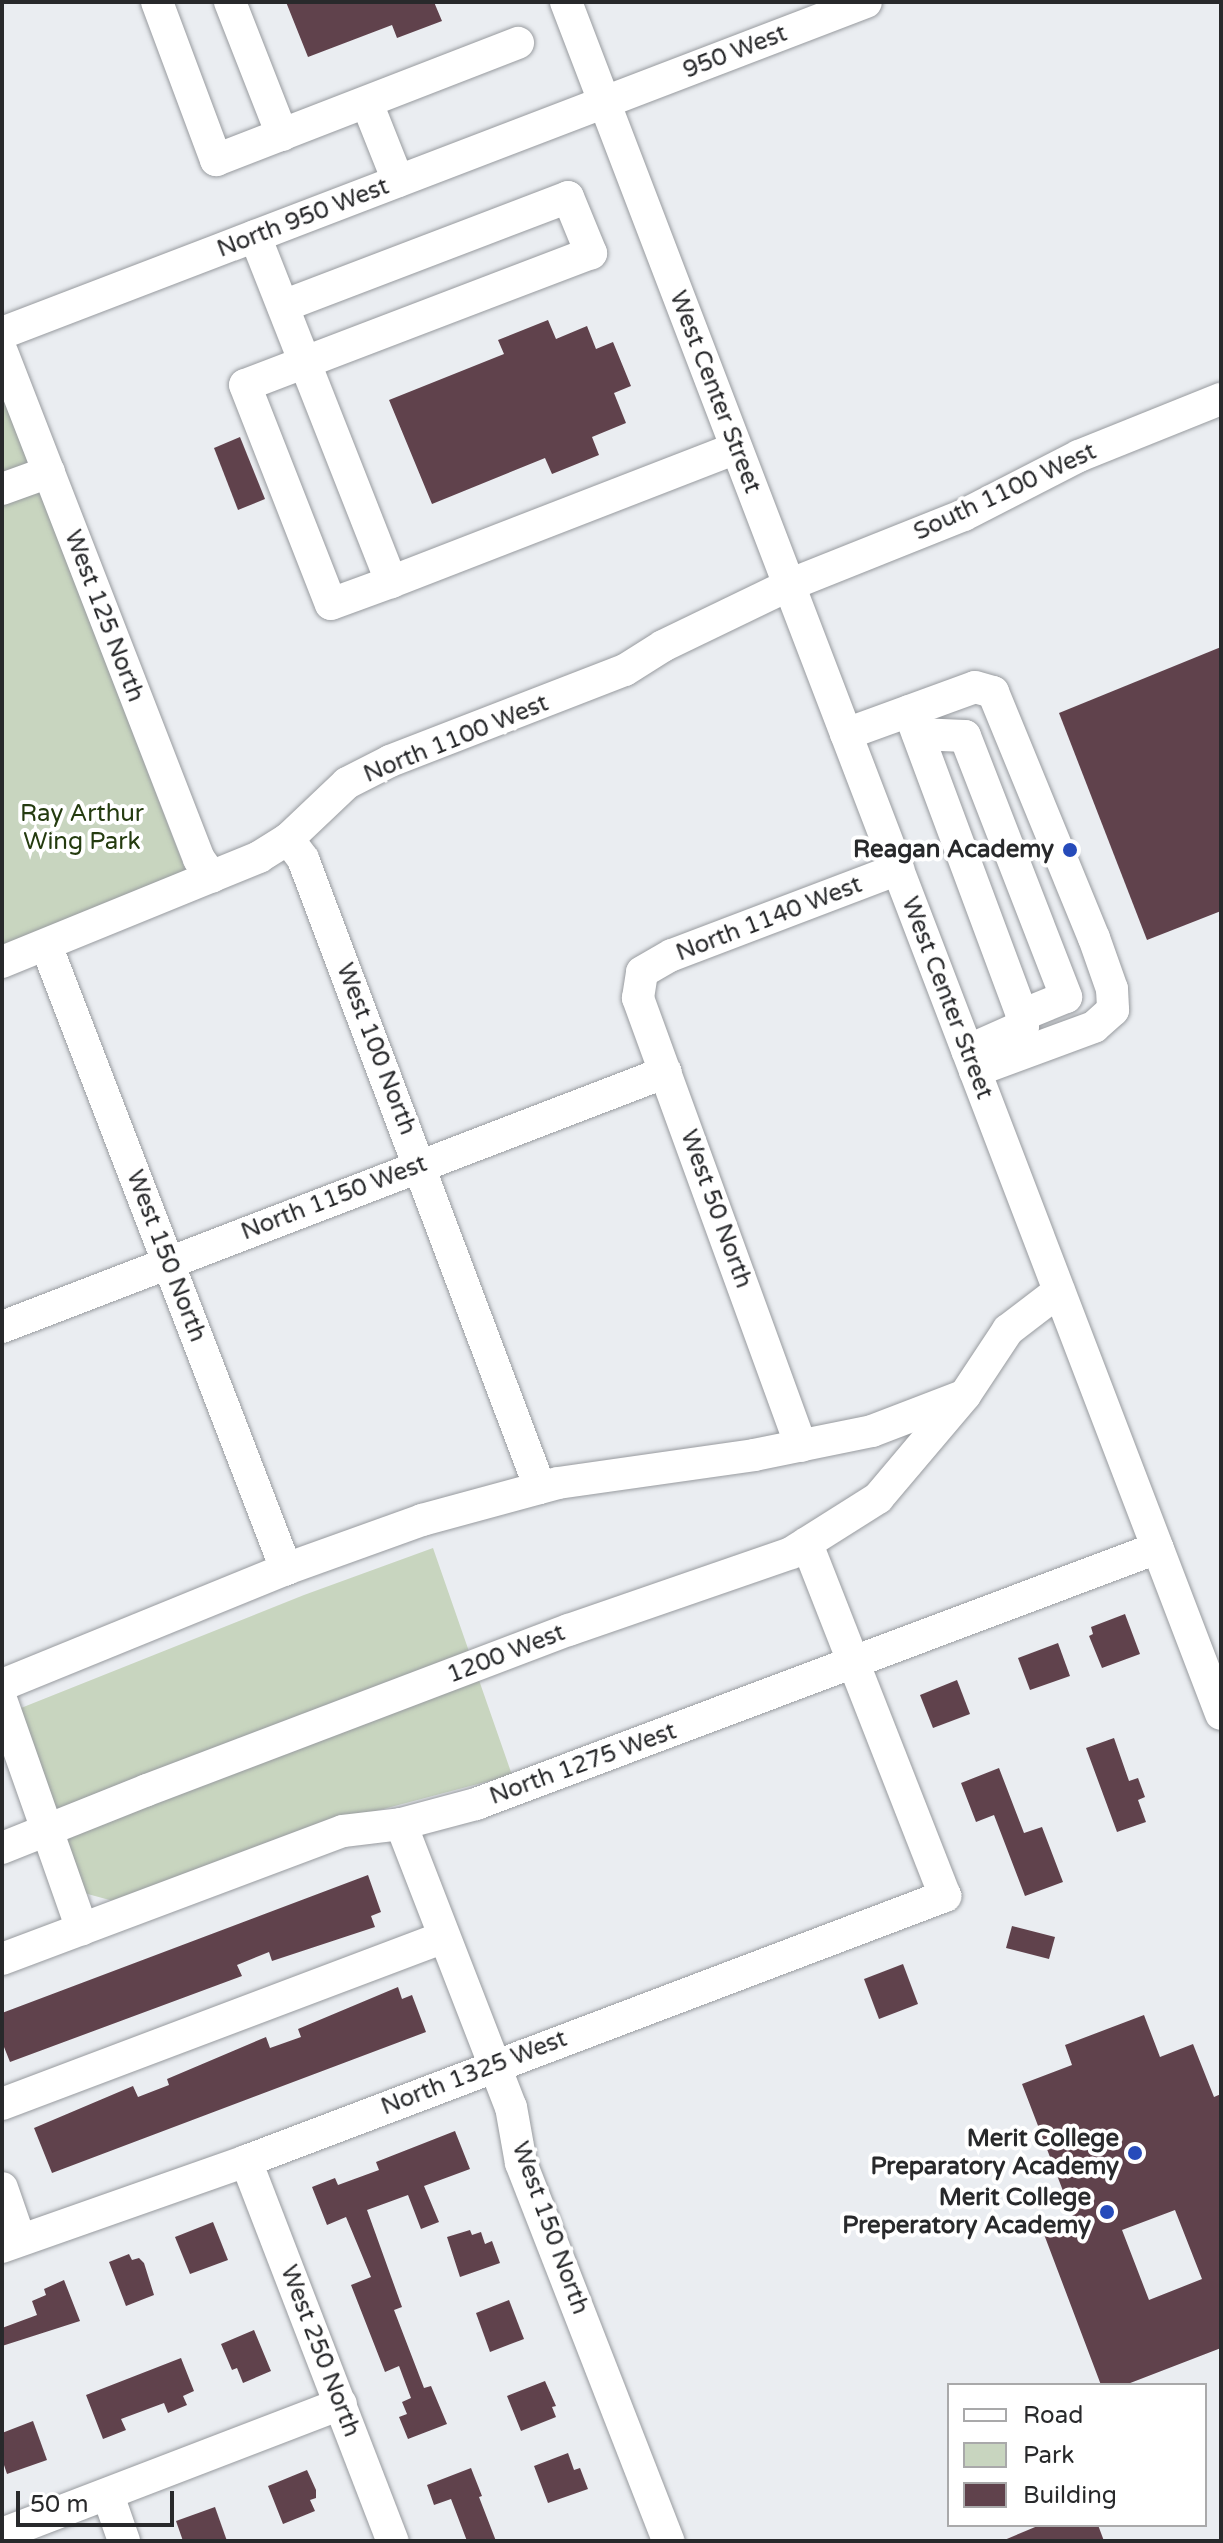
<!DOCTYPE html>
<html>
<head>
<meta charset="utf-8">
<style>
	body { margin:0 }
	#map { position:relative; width:1223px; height:2543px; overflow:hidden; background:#eaedf1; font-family:"Varela Round",sans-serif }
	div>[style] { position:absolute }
	.green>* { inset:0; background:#c8d5bf }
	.building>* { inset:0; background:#60424c }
	.roads { filter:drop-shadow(0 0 2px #989b9f) drop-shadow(0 0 2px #989b9f) }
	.minor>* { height:32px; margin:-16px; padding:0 16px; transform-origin:16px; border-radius:16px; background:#fff }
	.dots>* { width:22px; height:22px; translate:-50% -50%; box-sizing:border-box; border:4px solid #fff; border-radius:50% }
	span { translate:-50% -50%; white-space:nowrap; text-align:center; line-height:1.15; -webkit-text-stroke:8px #fff; paint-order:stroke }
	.street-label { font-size:24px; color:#28292b }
	.park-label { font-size:24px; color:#243b0f }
	.poi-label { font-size:24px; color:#28292b; font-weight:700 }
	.right { translate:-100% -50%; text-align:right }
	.frame { position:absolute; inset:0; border:4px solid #28292b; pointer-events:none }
	.legend { position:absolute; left:947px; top:2383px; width:260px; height:144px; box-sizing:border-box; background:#fff; border:2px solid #a9a9aa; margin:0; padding:10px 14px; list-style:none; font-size:24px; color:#28292b }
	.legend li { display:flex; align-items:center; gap:16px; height:40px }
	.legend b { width:40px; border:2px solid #a9a9aa }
	.scale { position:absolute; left:16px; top:2491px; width:158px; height:36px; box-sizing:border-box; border:4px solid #28292b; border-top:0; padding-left:10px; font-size:24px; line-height:28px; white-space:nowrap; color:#28292b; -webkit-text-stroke:6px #fff; paint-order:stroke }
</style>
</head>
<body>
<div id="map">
	<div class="green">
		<i style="clip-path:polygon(2px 393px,187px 874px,2px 948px)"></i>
		<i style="clip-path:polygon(433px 1548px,512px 1775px,338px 1821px,117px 1902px,84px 1893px,16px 1710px,304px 1595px)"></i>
	</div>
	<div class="building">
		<i style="clip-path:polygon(286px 2px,434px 2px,442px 21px,397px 38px,392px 25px,308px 57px)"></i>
		<i style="clip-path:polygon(548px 320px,556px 339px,587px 326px,596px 349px,613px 342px,631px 386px,614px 393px,626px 423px,592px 437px,599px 455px,552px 474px,545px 458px,432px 504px,389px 400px,504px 354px,498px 340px)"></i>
		<i style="clip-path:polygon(240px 437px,265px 499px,238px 510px,214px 448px)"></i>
		<i style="clip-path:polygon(1221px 647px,1221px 911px,1147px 940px,1059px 713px)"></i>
		<i style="clip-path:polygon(1125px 1614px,1140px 1654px,1102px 1668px,1089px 1636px,1093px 1634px,1091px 1627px)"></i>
		<i style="clip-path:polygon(1058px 1643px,1070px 1676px,1030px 1690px,1018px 1658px)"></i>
		<i style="clip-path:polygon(957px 1680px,970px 1714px,933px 1728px,920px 1695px)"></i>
		<i style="clip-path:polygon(1114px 1738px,1129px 1781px,1138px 1778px,1145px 1797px,1138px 1800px,1146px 1822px,1117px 1832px,1086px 1748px)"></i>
		<i style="clip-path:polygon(999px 1768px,1024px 1833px,1042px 1827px,1063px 1882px,1025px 1896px,994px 1815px,976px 1822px,961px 1783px)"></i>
		<i style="clip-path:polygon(368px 1875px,381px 1912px,371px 1916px,375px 1927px,272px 1961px,269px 1952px,237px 1965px,242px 1976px,10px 2062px,2px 2042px,2px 2013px)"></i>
		<i style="clip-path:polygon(1012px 1926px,1055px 1937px,1049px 1959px,1006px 1948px)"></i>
		<i style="clip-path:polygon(903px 1964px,918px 2004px,879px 2019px,864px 1979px)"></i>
		<i style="clip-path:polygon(398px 1987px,402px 1999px,412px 1995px,426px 2032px,52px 2173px,34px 2128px,133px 2086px,138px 2097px,169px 2085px,167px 2079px,266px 2037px,270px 2048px,301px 2037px,298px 2029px)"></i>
		<i style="clip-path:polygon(evenodd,1144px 2015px,1160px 2057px,1193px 2044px,1214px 2097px,1221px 2094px,1221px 2348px,1125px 2385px,1101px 2385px,1042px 2229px,1073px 2217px,1022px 2084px,1072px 2065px,1065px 2045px,1144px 2015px,1175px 2210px,1202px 2279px,1149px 2300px,1122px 2230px,1175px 2210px)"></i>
		<i style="clip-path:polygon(455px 2131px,470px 2169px,424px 2186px,439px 2222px,421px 2229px,408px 2195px,367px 2210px,402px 2307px,394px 2310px,424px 2388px,431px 2386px,447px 2424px,408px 2439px,399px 2417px,407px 2414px,402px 2402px,411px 2398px,399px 2366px,385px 2372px,351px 2285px,371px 2277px,346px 2217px,327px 2225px,312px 2187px,335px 2178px,338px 2185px,379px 2170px,376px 2162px)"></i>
		<i style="clip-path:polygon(213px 2222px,228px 2260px,190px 2274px,175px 2237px)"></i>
		<i style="clip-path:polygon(470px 2230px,472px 2235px,481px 2232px,485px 2244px,492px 2241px,500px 2263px,460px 2277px,447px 2237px)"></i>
		<i style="clip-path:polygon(129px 2254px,132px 2260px,139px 2258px,144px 2263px,154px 2295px,126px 2306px,109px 2262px)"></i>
		<i style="clip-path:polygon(64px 2280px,80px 2321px,2px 2346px,2px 2328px,37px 2315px,32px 2301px,46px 2295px,44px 2289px)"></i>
		<i style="clip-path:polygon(509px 2300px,524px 2339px,490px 2352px,476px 2313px)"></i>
		<i style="clip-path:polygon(254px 2330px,271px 2371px,243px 2383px,237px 2368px,232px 2370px,221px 2344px)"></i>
		<i style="clip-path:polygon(181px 2358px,194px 2391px,183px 2396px,187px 2405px,168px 2413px,164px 2403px,121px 2419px,126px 2430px,103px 2439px,86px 2395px)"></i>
		<i style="clip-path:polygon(545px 2381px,556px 2406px,552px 2407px,556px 2417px,521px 2431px,507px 2396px)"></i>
		<i style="clip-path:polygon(33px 2421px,47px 2460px,7px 2474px,2px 2459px,2px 2433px)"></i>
		<i style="clip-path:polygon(568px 2453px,574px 2470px,580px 2468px,588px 2489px,548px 2503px,534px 2466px)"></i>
		<i style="clip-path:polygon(471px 2468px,482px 2496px,479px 2497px,496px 2541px,467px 2541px,451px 2499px,434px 2505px,427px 2485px)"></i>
		<i style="clip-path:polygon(307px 2470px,316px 2490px,316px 2498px,310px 2500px,315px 2511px,283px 2524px,268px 2486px)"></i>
		<i style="clip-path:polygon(215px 2507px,227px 2541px,183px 2541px,176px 2521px)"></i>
		<i style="clip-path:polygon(1040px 2525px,1098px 2525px,1104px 2541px,1002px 2541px)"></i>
	</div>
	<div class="roads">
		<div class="minor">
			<i style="left:157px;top:2px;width:169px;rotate:69.5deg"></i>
			<i style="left:216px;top:160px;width:324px;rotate:-21.2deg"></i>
			<i style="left:230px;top:2px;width:143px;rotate:68.6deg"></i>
			<i style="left:566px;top:2px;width:1833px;rotate:69.06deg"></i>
			<i style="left:367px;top:103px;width:84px;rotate:68.3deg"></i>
			<i style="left:255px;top:236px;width:372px;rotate:68.5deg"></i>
			<i style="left:391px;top:582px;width:370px;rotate:-21.2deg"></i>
			<i style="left:283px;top:306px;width:305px;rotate:-20.9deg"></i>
			<i style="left:568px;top:197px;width:61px;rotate:67.7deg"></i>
			<i style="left:591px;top:253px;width:370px;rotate:159.1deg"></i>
			<i style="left:245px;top:385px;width:235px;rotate:68.6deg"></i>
			<i style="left:331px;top:604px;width:64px;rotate:-20.1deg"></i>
			<i style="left:2px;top:333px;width:925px;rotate:-20.96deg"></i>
			<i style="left:2px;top:352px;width:544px;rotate:68.77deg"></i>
			<i style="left:199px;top:859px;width:22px;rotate:54deg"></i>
			<i style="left:2px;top:489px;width:50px;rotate:-19.9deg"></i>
			<i style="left:909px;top:711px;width:324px;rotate:69.6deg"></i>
			<i style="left:1022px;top:1015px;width:11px;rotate:85deg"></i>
			<i style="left:1023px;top:1026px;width:61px;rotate:155.9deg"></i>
			<i style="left:846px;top:734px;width:137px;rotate:-20deg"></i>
			<i style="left:975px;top:687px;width:19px;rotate:16deg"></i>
			<i style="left:993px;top:692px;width:266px;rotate:67.7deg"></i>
			<i style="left:1094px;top:938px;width:54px;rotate:70.6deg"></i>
			<i style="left:1112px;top:989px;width:21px;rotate:87deg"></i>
			<i style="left:1113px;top:1010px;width:25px;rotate:138deg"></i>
			<i style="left:1094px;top:1027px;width:127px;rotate:159.7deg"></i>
			<i style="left:918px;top:734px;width:47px;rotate:2.4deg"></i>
			<i style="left:965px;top:736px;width:280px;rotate:68.8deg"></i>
			<i style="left:1066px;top:997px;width:48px;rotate:157.8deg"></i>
			<i style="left:288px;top:839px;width:25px;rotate:53deg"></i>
			<i style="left:303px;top:859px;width:672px;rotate:69.35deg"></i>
			<i style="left:46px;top:945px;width:669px;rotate:68.96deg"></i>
			<i style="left:2px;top:962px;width:278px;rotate:-22.2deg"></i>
			<i style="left:259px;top:857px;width:34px;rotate:-32deg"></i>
			<i style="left:288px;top:839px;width:81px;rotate:-43.5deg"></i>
			<i style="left:347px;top:783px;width:48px;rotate:-27.1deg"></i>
			<i style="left:390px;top:761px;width:252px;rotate:-21.2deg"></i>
			<i style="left:625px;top:670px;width:45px;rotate:-32.3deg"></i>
			<i style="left:663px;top:646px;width:140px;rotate:-25.8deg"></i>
			<i style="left:789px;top:585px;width:188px;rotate:-21.8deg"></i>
			<i style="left:964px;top:515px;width:129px;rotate:-27.2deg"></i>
			<i style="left:1079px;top:456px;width:153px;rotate:-21.9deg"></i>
			<i style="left:2px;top:1327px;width:711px;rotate:-21.01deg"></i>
			<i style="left:801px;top:1446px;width:477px;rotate:-110deg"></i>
			<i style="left:638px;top:998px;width:26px;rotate:-81deg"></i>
			<i style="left:642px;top:972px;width:34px;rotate:-30deg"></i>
			<i style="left:672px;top:955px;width:242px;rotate:-20.8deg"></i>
			<i style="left:2px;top:1685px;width:307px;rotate:-22.2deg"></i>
			<i style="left:286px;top:1569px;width:145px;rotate:-19.8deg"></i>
			<i style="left:422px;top:1520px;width:141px;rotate:-15.2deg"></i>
			<i style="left:558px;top:1483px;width:198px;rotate:-8.1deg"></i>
			<i style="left:754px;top:1455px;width:120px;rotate:-11.5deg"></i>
			<i style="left:872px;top:1431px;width:97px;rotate:-21deg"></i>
			<i style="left:2px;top:1702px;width:241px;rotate:70.6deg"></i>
			<i style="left:401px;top:1824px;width:304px;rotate:68.8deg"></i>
			<i style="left:511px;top:2107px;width:57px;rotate:79.9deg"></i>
			<i style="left:521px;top:2163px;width:406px;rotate:68.7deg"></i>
			<i style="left:2px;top:1848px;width:156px;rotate:-21.8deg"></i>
			<i style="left:147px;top:1790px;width:451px;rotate:-20.8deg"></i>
			<i style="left:569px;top:1630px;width:235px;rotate:-19.1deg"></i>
			<i style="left:791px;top:1553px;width:103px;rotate:-32.3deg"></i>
			<i style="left:878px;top:1498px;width:135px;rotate:-49.8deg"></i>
			<i style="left:965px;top:1395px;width:78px;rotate:-56.5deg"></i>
			<i style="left:1008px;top:1330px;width:64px;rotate:-37.4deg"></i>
			<i style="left:2px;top:1959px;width:364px;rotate:-20.6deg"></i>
			<i style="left:343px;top:1831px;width:58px;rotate:-6.9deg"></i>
			<i style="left:401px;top:1824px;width:78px;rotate:-14.9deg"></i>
			<i style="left:476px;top:1804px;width:728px;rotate:-20.6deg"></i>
			<i style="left:2px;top:2104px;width:472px;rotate:-20.7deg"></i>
			<i style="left:246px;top:2161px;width:407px;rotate:68.9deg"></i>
			<i style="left:2px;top:2188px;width:55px;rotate:70.9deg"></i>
			<i style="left:2px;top:2247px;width:259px;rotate:-19.4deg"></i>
			<i style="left:246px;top:2161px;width:748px;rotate:-20.76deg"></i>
			<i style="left:945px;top:1896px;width:379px;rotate:-111.4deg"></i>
			<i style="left:108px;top:2495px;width:49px;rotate:70.8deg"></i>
			<i style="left:2px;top:2534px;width:363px;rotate:-21deg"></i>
		</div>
	</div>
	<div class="dots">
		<i style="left:1070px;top:850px;background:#264bba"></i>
		<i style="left:1135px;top:2153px;background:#264bba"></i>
		<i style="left:1107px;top:2212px;background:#264bba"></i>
	</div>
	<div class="street-label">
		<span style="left:735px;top:52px;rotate:-21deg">950 West</span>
		<span style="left:303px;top:218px;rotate:-21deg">North 950 West</span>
		<span style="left:715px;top:392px;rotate:69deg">West Center Street</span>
		<span style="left:1005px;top:492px;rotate:-25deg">South 1100 West</span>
		<span style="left:104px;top:616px;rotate:69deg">West 125 North</span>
		<span style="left:456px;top:739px;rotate:-22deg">North 1100 West</span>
		<span style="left:769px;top:919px;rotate:-21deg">North 1140 West</span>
		<span style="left:947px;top:998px;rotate:69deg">West Center Street</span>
		<span style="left:376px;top:1049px;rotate:69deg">West 100 North</span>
		<span style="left:334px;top:1198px;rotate:-21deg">North 1150 West</span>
		<span style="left:716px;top:1209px;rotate:70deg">West 50 North</span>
		<span style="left:166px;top:1256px;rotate:69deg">West 150 North</span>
		<span style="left:506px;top:1654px;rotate:-21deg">1200 West</span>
		<span style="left:583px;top:1764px;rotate:-20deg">North 1275 West</span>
		<span style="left:474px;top:2073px;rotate:-21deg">North 1325 West</span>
		<span style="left:550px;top:2228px;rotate:70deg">West 150 North</span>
		<span style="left:320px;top:2351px;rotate:69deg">West 250 North</span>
	</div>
	<div class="park-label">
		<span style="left:82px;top:828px">Ray Arthur<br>Wing Park</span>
	</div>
	<div class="poi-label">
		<span class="right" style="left:1054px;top:850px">Reagan Academy</span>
		<span class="right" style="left:1119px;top:2153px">Merit College<br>Preparatory Academy</span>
		<span class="right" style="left:1091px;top:2212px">Merit College<br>Preperatory Academy</span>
	</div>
	<div class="frame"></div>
	<ul class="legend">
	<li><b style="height:10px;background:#fff"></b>Road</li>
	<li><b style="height:22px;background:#c8d5bf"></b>Park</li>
	<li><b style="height:22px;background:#60424c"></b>Building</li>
	</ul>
	<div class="scale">50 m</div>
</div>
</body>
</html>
